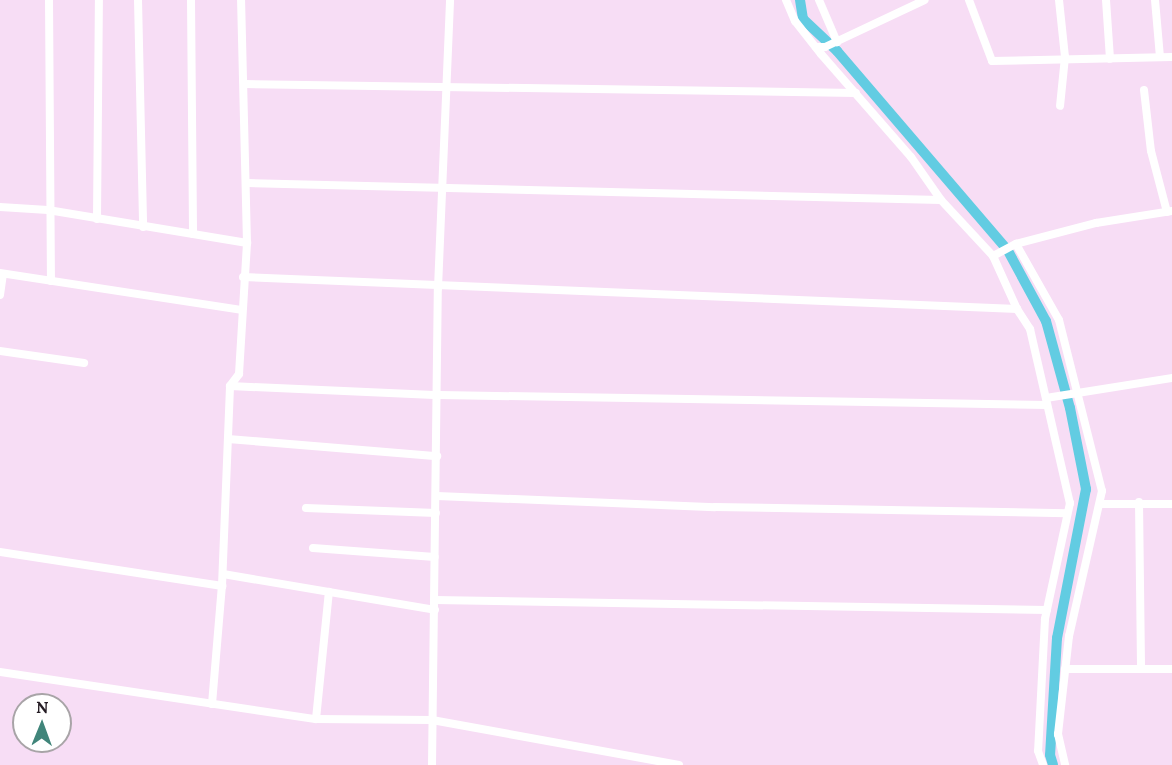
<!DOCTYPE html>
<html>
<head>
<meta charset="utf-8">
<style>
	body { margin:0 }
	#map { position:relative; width:1172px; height:765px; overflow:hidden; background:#f7ddf5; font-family:Lora,serif }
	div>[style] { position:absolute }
	.canal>* { height:10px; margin:-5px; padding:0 5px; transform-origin:5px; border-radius:5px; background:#62cce2 }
	.street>* { height:8px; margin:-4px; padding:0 4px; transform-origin:4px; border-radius:4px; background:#fff }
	span { translate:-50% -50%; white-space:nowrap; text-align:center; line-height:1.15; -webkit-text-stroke:4.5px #fff; paint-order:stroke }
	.north { position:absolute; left:12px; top:693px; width:60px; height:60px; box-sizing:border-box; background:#fff; border:2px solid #a8a4a7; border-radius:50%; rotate:1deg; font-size:16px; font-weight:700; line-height:24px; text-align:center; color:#251c24 }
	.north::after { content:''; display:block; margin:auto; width:21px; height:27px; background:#40857a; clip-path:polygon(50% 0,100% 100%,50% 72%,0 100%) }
</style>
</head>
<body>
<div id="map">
	<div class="canal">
		<i style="left:800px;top:0;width:19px;rotate:81deg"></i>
		<i style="left:803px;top:19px;width:47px;rotate:43.3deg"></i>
		<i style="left:837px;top:51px;width:261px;rotate:49.4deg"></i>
		<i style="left:1007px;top:249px;width:82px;rotate:61.6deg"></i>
		<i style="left:1046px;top:321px;width:90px;rotate:74.6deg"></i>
		<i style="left:1070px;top:408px;width:83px;rotate:78.8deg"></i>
		<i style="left:1086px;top:489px;width:152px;rotate:101deg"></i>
		<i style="left:1057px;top:638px;width:117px;rotate:93.4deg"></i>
		<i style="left:1050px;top:755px;width:10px;rotate:73deg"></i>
	</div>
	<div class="street">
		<i style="left:49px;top:0;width:281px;rotate:89.6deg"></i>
		<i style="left:138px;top:0;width:227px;rotate:88.7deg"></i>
		<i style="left:191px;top:0;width:234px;rotate:89.5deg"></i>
		<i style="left:786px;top:0;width:23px;rotate:67deg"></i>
		<i style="left:795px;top:21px;width:42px;rotate:51.8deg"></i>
		<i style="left:821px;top:54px;width:137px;rotate:48.9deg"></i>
		<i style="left:911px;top:157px;width:52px;rotate:55.1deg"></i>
		<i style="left:941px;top:200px;width:76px;rotate:47.1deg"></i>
		<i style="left:993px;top:256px;width:58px;rotate:65.6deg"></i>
		<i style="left:1017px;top:309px;width:24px;rotate:57deg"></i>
		<i style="left:1030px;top:329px;width:179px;rotate:77.1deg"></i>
		<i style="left:1070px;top:503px;width:119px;rotate:102.2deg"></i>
		<i style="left:1045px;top:619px;width:132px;rotate:93deg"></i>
		<i style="left:1038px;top:751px;width:15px;rotate:70deg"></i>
		<i style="left:819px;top:0;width:46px;rotate:66.8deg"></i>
		<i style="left:969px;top:0;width:65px;rotate:69.3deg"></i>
		<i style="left:992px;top:61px;width:180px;rotate:-1.3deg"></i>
		<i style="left:1059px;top:0;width:57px;rotate:84deg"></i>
		<i style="left:1065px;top:57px;width:49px;rotate:95.8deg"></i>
		<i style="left:1106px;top:0;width:59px;rotate:86.1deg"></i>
		<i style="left:1155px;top:0;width:57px;rotate:85deg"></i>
		<i style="left:816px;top:47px;width:9px"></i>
		<i style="left:825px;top:47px;width:110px;rotate:-25.2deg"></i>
		<i style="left:245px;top:84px;width:611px;rotate:0.84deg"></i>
		<i style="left:1144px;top:90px;width:61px;rotate:83.5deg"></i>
		<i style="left:1151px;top:151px;width:63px;rotate:75.3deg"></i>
		<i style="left:248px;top:183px;width:693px;rotate:1.41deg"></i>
		<i style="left:0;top:207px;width:48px;rotate:3.6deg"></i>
		<i style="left:48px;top:210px;width:202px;rotate:9.4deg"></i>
		<i style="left:97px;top:219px;width:219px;rotate:-89.5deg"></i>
		<i style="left:1016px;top:244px;width:87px;rotate:60.5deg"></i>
		<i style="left:1059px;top:320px;width:176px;rotate:75.9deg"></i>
		<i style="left:1102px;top:491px;width:149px;rotate:102.8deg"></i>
		<i style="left:1069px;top:636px;width:99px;rotate:96.4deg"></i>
		<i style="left:1058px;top:734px;width:32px;rotate:77deg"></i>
		<i style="left:993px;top:256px;width:26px;rotate:-28deg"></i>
		<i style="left:1016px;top:244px;width:83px;rotate:-14.7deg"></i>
		<i style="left:1096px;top:223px;width:77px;rotate:-9deg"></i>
		<i style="left:0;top:273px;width:244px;rotate:8.7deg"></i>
		<i style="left:243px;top:277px;width:775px;rotate:2.37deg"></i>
		<i style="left:0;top:295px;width:21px;rotate:-82deg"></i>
		<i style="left:0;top:351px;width:85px;rotate:8.1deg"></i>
		<i style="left:230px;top:386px;width:210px;rotate:2.5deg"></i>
		<i style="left:440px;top:395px;width:607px;rotate:0.94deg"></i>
		<i style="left:1046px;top:398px;width:128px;rotate:-9deg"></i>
		<i style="left:228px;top:439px;width:210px;rotate:4.7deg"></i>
		<i style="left:437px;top:496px;width:278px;rotate:2.3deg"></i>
		<i style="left:715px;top:507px;width:352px;rotate:1deg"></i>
		<i style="left:1139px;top:502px;width:167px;rotate:89.3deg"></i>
		<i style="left:1101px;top:504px;width:71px"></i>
		<i style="left:306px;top:508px;width:130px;rotate:2.2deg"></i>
		<i style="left:313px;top:548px;width:122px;rotate:4.2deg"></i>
		<i style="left:0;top:552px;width:225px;rotate:8.7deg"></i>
		<i style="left:223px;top:574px;width:215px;rotate:9.6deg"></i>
		<i style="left:435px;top:600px;width:612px;rotate:0.94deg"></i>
		<i style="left:1065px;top:669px;width:107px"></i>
		<i style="left:0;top:672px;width:319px;rotate:8.5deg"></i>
		<i style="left:316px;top:719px;width:116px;rotate:0.5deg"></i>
		<i style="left:432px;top:720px;width:251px;rotate:10.3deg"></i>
		<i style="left:212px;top:704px;width:118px;rotate:-85.2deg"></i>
		<i style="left:222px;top:586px;width:200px;rotate:-87.7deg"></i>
		<i style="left:230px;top:386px;width:15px;rotate:-53deg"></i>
		<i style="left:239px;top:374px;width:131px;rotate:-86.5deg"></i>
		<i style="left:247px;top:243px;width:243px;rotate:-91.4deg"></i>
		<i style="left:316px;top:719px;width:128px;rotate:-84.2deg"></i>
		<i style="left:432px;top:765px;width:477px;rotate:-89.3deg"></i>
		<i style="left:438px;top:288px;width:288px;rotate:-87.6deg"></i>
	</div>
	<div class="north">N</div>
</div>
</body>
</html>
